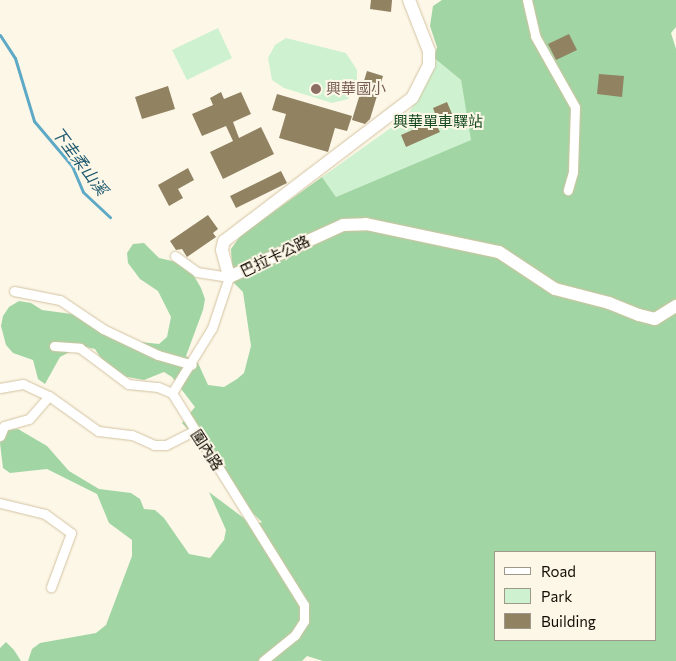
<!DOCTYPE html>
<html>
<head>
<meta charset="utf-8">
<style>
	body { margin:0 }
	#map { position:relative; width:676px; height:661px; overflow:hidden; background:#fdf7e8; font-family:Commissioner,"Noto Sans TC",sans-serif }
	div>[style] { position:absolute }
	.green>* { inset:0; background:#cef2d0 }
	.forest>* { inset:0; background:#a1d5a4 }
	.stream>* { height:3px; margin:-1.5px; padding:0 1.5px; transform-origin:1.5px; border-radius:1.5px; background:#5ea9c6 }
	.building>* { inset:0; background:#918262 }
	.roads { filter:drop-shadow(0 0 1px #d3c3a0) drop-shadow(0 0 1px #d3c3a0) }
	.street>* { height:9px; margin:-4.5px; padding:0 4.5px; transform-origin:4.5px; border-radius:4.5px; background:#fff }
	.secondary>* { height:12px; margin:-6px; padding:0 6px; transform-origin:6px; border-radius:6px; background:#fff }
	.dots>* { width:14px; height:14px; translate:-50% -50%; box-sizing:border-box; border:2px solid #fdf7e8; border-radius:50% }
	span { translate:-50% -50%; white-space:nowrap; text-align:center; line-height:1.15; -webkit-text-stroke:4px #fdf7e8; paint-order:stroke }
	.education-label { font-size:15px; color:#785e54 }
	.left { translate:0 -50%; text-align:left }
	.park-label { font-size:15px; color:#154b1f }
	.street-label { font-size:15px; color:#120c02 }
	.water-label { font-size:16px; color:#1b586d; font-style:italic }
	.legend { position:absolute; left:494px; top:551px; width:162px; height:90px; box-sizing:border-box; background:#fdf7e8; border:1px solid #9f998c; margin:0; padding:6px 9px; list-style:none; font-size:15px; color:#120c02 }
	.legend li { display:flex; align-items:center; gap:10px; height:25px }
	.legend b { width:25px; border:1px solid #9f998c }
</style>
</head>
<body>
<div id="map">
	<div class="green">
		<i style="clip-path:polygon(218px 28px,232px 58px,187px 80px,172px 50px)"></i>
		<i style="clip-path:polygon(286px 38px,346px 53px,357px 70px,357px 79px,348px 99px,332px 103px,284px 88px,272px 80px,268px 58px,275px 45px)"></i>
		<i style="clip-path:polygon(436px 60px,461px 80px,472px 140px,336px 197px,322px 177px,406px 117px,421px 94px)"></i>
	</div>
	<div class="forest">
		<i style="clip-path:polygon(evenodd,442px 0,676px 0,676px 27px,671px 33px,676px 49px,676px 661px,323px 661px,307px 656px,302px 661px,28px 661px,32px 649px,40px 643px,96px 633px,106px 625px,132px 556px,132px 540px,109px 523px,97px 494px,47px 469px,10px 473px,3px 468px,0 443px,7px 430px,18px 429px,47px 446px,69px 471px,99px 489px,131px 493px,140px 499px,144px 509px,155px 510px,164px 518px,189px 554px,210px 558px,224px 540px,226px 530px,209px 492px,253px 525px,262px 522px,248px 509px,220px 464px,182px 423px,195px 407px,172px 377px,164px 372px,144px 380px,122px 376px,104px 363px,95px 349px,81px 346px,60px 357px,45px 384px,38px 379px,33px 360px,13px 353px,6px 345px,1px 326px,3px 316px,9px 307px,19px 301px,31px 303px,42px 310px,79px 315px,113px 339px,159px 344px,167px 337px,171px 317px,158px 291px,140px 279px,128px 263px,127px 253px,133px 244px,144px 243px,159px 258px,181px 263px,190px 269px,201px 288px,205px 299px,203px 310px,186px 356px,198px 363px,208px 385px,224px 387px,237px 379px,244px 373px,251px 346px,243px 292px,233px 282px,231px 249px,241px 235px,322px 177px,336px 197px,471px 140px,461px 80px,434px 58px,437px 47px,430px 26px,433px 6px,442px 0,495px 552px,655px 552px,655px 640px,495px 640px,495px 552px)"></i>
		<i style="clip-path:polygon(6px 642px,14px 650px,21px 661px,0 661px,0 648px)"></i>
	</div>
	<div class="stream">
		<i style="left:0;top:35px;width:27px;rotate:57deg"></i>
		<i style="left:15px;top:58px;width:66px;rotate:73.2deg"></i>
		<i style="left:34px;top:121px;width:59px;rotate:49.8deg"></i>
		<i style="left:72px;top:166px;width:28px;rotate:67deg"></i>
		<i style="left:83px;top:192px;width:37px;rotate:43deg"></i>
	</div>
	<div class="building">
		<i style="clip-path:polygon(371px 0,392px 0,391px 12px,370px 9px)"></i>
		<i style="clip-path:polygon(569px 34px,577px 50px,556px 60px,548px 44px)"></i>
		<i style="clip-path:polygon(367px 71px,383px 76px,370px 119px,365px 124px,352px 120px)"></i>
		<i style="clip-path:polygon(599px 74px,624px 76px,622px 97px,597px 94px)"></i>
		<i style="clip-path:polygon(168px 86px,175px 109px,142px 119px,135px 97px)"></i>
		<i style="clip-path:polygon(221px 92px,224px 99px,241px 92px,251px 114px,233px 122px,239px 138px,261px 127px,274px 154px,223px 179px,210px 152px,233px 141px,226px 126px,202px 136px,192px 114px,213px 105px,210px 98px)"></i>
		<i style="clip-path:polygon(277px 94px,352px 116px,347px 131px,335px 128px,328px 152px,279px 138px,286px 114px,272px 110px)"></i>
		<i style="clip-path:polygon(447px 102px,455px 121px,438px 128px,440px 132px,406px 147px,401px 135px,437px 119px,433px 108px)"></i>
		<i style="clip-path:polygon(188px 168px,194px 180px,178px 189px,183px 198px,169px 206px,158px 185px)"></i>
		<i style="clip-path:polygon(281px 171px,287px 183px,236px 208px,230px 196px)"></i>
		<i style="clip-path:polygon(208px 215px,218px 229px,213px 233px,216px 237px,187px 257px,182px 249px,176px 250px,170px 241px)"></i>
	</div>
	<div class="roads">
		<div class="street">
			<i style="left:527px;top:0;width:37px;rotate:77deg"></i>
			<i style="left:535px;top:36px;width:81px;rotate:60.6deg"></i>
			<i style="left:575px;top:107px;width:65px;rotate:91.8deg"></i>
			<i style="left:573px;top:172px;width:19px;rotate:106deg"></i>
			<i style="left:175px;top:256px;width:27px;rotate:36deg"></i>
			<i style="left:197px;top:272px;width:32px;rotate:9deg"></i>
			<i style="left:229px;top:277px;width:54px;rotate:108.4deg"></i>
			<i style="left:212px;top:328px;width:76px;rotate:121.6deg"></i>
			<i style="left:172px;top:393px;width:250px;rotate:58.1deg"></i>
			<i style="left:304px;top:605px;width:16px;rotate:90deg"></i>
			<i style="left:304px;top:621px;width:17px;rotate:123deg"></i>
			<i style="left:295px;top:635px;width:41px;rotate:140.9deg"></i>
			<i style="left:14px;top:291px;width:47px;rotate:11.1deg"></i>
			<i style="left:60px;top:300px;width:52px;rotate:34deg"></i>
			<i style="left:103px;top:329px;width:61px;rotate:25.3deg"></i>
			<i style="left:158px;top:355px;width:35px;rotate:16deg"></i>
			<i style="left:54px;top:346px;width:26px;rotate:4deg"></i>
			<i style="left:80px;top:348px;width:60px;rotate:36.9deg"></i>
			<i style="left:128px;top:384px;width:30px;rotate:6deg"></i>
			<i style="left:158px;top:387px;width:15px;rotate:23deg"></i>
			<i style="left:0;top:388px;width:23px;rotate:-10deg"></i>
			<i style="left:23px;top:384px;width:29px;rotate:25deg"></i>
			<i style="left:49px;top:396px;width:60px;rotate:35.5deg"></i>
			<i style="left:98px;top:431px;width:34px;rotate:7deg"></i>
			<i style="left:132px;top:435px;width:24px;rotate:24deg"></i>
			<i style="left:154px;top:445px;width:12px"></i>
			<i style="left:166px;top:445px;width:31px;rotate:-27deg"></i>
			<i style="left:0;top:436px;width:11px;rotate:-68deg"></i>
			<i style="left:4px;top:426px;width:26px;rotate:-16deg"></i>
			<i style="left:29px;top:419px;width:30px;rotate:-49deg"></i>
			<i style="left:0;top:503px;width:46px;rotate:13.7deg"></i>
			<i style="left:45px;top:514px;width:32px;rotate:36deg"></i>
			<i style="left:71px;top:533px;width:58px;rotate:110.3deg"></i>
		</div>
		<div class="secondary">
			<i style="left:409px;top:0;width:55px;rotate:68.6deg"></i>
			<i style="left:429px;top:51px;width:14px;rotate:90deg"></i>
			<i style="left:429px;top:65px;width:37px;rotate:117deg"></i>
			<i style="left:412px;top:98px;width:236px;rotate:142.7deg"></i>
			<i style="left:224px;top:241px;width:9px;rotate:103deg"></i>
			<i style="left:222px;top:250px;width:28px;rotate:75deg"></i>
			<i style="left:229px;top:277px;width:125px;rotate:-24.5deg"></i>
			<i style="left:343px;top:225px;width:23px;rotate:-2deg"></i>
			<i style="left:366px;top:224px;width:136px;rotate:11.9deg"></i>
			<i style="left:499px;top:252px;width:67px;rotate:33.5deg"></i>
			<i style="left:555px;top:289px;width:56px;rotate:14.5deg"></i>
			<i style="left:609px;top:303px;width:32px;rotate:22deg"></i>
			<i style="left:639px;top:315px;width:16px;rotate:14deg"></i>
			<i style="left:655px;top:319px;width:25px;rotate:-32deg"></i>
		</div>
	</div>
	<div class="dots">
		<i style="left:316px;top:89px;background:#8d6e63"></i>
	</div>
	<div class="education-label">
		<span class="left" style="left:326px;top:89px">興華國小</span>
	</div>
	<div class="park-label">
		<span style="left:438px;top:122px">興華單車驛站</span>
	</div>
	<div class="street-label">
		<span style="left:275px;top:256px;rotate:-26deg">巴拉卡公路</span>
		<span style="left:207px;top:450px;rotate:57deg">圍內路</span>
	</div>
	<div class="water-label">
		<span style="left:80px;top:161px;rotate:53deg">下圭柔山溪</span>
	</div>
	<ul class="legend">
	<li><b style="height:6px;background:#fff"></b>Road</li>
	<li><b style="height:14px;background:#cef2d0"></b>Park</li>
	<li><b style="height:14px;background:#918262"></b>Building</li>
	</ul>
</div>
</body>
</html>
